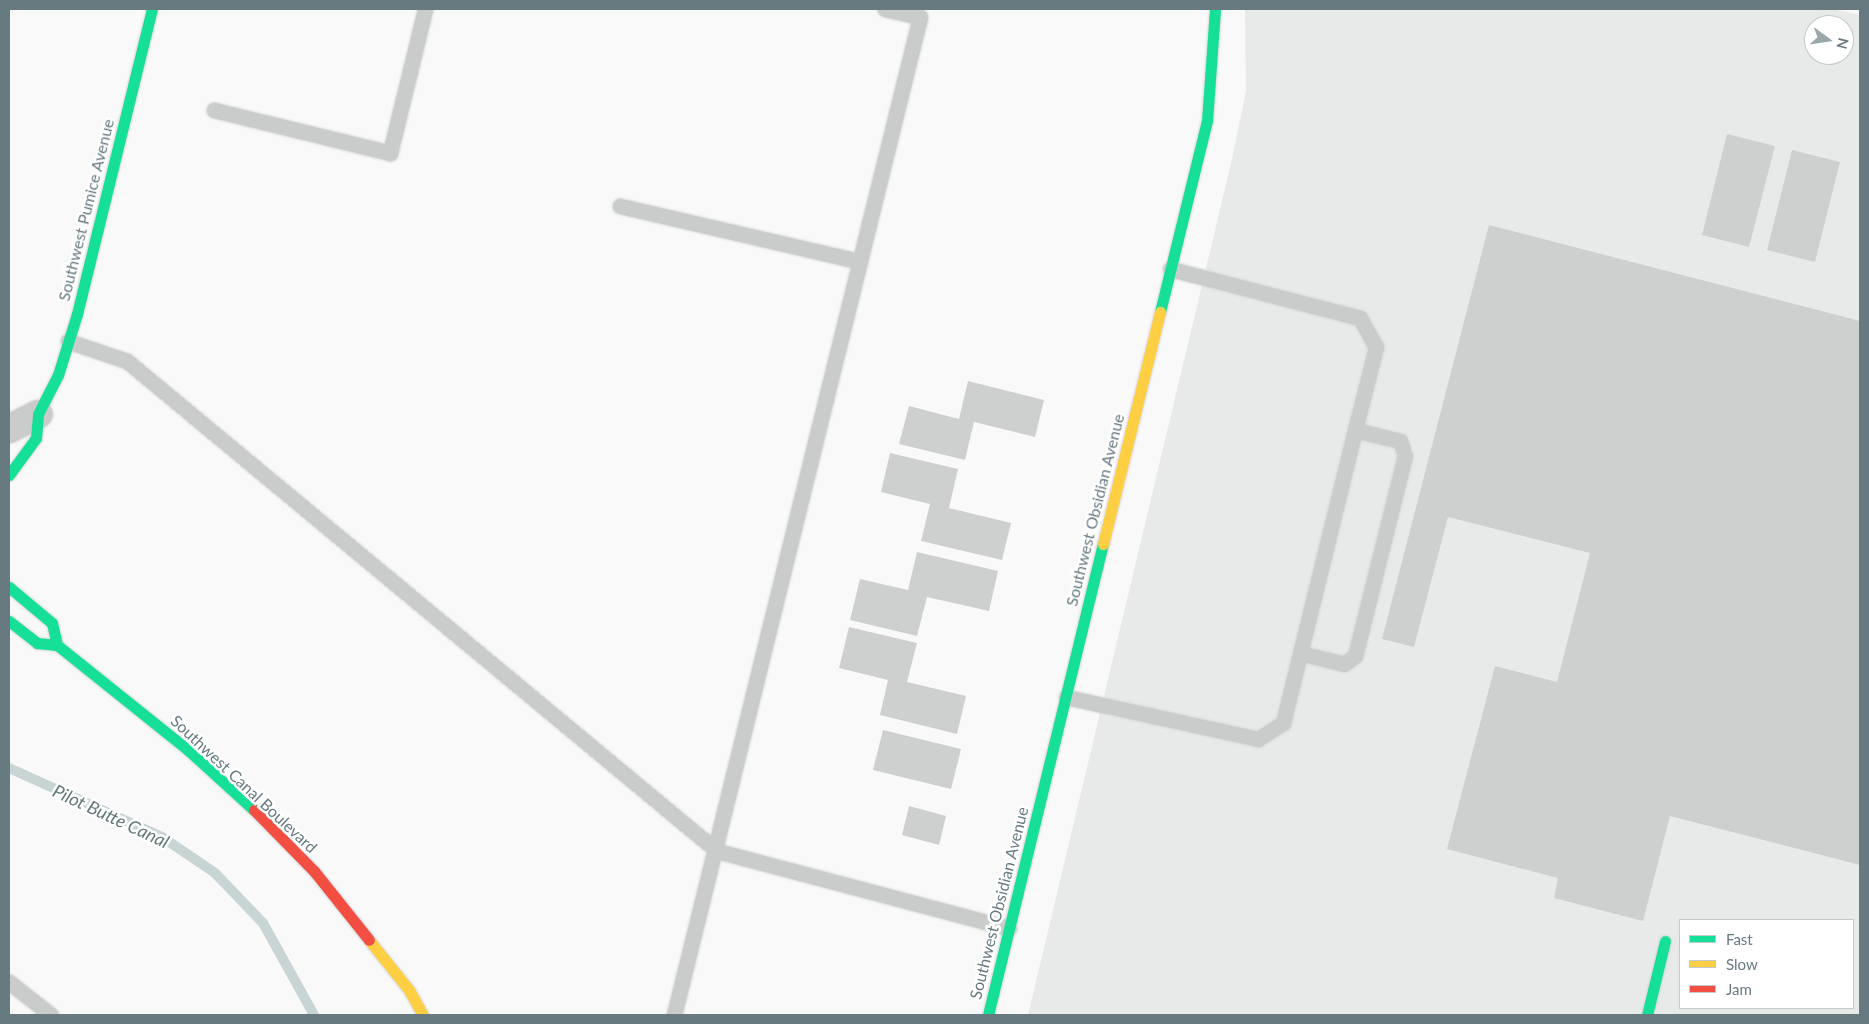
<!DOCTYPE html>
<html>
<head>
<meta charset="utf-8">
<style>
	body { margin:0 }
	#map { position:relative; width:1869px; height:1024px; overflow:hidden; background:#f9f9f9; font-family:Lato,sans-serif }
	div>[style] { position:absolute }
	.built>* { inset:0; background:#e8e9e9 }
	.stream>* { height:10px; margin:-5px; padding:0 5px; transform-origin:5px; border-radius:5px; background:#c9d5d5 }
	.building>* { inset:0; background:#ced0d0 }
	.roads { filter:drop-shadow(0 0 1px #d4d5d6) drop-shadow(0 0 1px #d4d5d6) }
	.lane>* { height:15px; margin:-7.5px; padding:0 7.5px; transform-origin:7.5px; border-radius:7.5px; background:#cacccc }
	.street>* { height:28px; margin:-14px; padding:0 14px; transform-origin:14px; border-radius:14px; background:#cacccc }
	.fast>* { height:11px; margin:-5.5px; padding:0 5.5px; transform-origin:5.5px; border-radius:5.5px; background:#16e098 }
	.slow>* { height:11px; margin:-5.5px; padding:0 5.5px; transform-origin:5.5px; border-radius:5.5px; background:#ffcf43 }
	.jam>* { height:11px; margin:-5.5px; padding:0 5.5px; transform-origin:5.5px; border-radius:5.5px; background:#f24e42 }
	span { translate:-50% -50%; white-space:nowrap; text-align:center; line-height:1.15; -webkit-text-stroke:5px #fff; paint-order:stroke }
	.street-label { font-size:16px; color:#667a80 }
	.water-label { font-size:18px; color:#62787a; font-style:italic }
	.frame { position:absolute; inset:0; border:10px solid #667a80; pointer-events:none }
	.legend { position:absolute; left:1679px; top:919px; width:175px; height:90px; box-sizing:border-box; background:#fff; border:1px solid #c2cacc; margin:0; padding:6px 9px; list-style:none; font-size:15px; color:#667a80 }
	.legend li { display:flex; align-items:center; gap:10px; height:25px }
	.legend b { width:25px; border:1px solid #c2cacc }
	.north { position:absolute; left:1804px; top:15px; width:50px; height:50px; box-sizing:border-box; background:#fff; border:1px solid #c2cacc; border-radius:50%; rotate:104deg; font-size:14px; font-weight:700; line-height:20px; text-align:center; color:#667a80 }
	.north::after { content:''; display:block; margin:auto; width:18px; height:22px; background:#99a6aa; clip-path:polygon(50% 0,100% 100%,50% 72%,0 100%) }
</style>
</head>
<body>
<div id="map">
	<div class="built">
		<i style="clip-path:polygon(evenodd,1245px 9px,1833px 9px,1860px 15px,1860px 1015px,1028px 1015px,1232px 159px,1246px 91px,1245px 9px,1814px 25px,1844px 25px,1844px 55px,1814px 55px,1814px 25px,1245px 9px,1680px 920px,1853px 920px,1853px 1008px,1680px 1008px,1680px 920px)"></i>
	</div>
	<div class="stream">
		<i style="left:9px;top:768px;width:168px;rotate:24.3deg"></i>
		<i style="left:162px;top:837px;width:64px;rotate:34.2deg"></i>
		<i style="left:215px;top:873px;width:69px;rotate:46.2deg"></i>
		<i style="left:263px;top:923px;width:105px;rotate:61deg"></i>
	</div>
	<div class="building">
		<i style="clip-path:polygon(1727px 134px,1775px 146px,1749px 247px,1702px 235px)"></i>
		<i style="clip-path:polygon(1792px 150px,1840px 162px,1815px 262px,1767px 250px)"></i>
		<i style="clip-path:polygon(1489px 225px,1860px 321px,1860px 865px,1670px 816px,1643px 921px,1554px 898px,1558px 878px,1447px 849px,1495px 666px,1557px 682px,1590px 553px,1448px 517px,1414px 647px,1382px 639px)"></i>
		<i style="clip-path:polygon(968px 381px,1044px 400px,1035px 437px,974px 422px,965px 460px,899px 444px,909px 406px,959px 419px)"></i>
		<i style="clip-path:polygon(890px 453px,958px 469px,949px 508px,1011px 523px,1002px 560px,921px 541px,930px 504px,881px 492px)"></i>
		<i style="clip-path:polygon(917px 552px,998px 571px,989px 611px,927px 597px,917px 636px,850px 620px,860px 579px,908px 590px)"></i>
		<i style="clip-path:polygon(849px 627px,917px 643px,907px 682px,966px 696px,957px 734px,880px 715px,888px 680px,839px 668px)"></i>
		<i style="clip-path:polygon(883px 730px,961px 749px,951px 789px,873px 770px)"></i>
		<i style="clip-path:polygon(909px 806px,946px 816px,939px 845px,902px 835px)"></i>
	</div>
	<div class="roads">
		<div class="lane">
			<i style="left:214px;top:110px;width:181px;rotate:13.7deg"></i>
			<i style="left:390px;top:153px;width:148px;rotate:-76.3deg"></i>
			<i style="left:620px;top:206px;width:244px;rotate:13deg"></i>
			<i style="left:68px;top:341px;width:62px;rotate:18.7deg"></i>
			<i style="left:127px;top:361px;width:767px;rotate:39.71deg"></i>
			<i style="left:717px;top:851px;width:302px;rotate:14.8deg"></i>
			<i style="left:1300px;top:653px;width:45px;rotate:14deg"></i>
			<i style="left:1344px;top:664px;width:14px;rotate:-36deg"></i>
			<i style="left:1355px;top:656px;width:206px;rotate:-76deg"></i>
			<i style="left:1405px;top:456px;width:16px;rotate:-108deg"></i>
			<i style="left:1400px;top:441px;width:46px;rotate:-166.3deg"></i>
			<i style="left:1066px;top:697px;width:197px;rotate:12.3deg"></i>
			<i style="left:1258px;top:739px;width:30px;rotate:-33deg"></i>
			<i style="left:1283px;top:723px;width:302px;rotate:-76.2deg"></i>
			<i style="left:1355px;top:430px;width:86px;rotate:-75.8deg"></i>
			<i style="left:1376px;top:347px;width:33px;rotate:-119deg"></i>
			<i style="left:1360px;top:318px;width:196px;rotate:-165.5deg"></i>
			<i style="left:9px;top:982px;width:53px;rotate:38.2deg"></i>
			<i style="left:674px;top:1015px;width:1028px;rotate:-76.15deg"></i>
			<i style="left:920px;top:17px;width:36px;rotate:-167deg"></i>
		</div>
		<div class="street">
			<i style="left:9px;top:429px;width:33px;rotate:-27deg"></i>
		</div>
		<div class="fast">
			<i style="left:1160px;top:312px;width:197px;rotate:-76.2deg"></i>
			<i style="left:1207px;top:121px;width:112px;rotate:-85.9deg"></i>
			<i style="left:9px;top:475px;width:46px;rotate:-53.9deg"></i>
			<i style="left:36px;top:438px;width:24px;rotate:-85deg"></i>
			<i style="left:38px;top:414px;width:44px;rotate:-62.9deg"></i>
			<i style="left:58px;top:375px;width:64px;rotate:-72.7deg"></i>
			<i style="left:77px;top:314px;width:314px;rotate:-76.2deg"></i>
			<i style="left:9px;top:587px;width:56px;rotate:39.9deg"></i>
			<i style="left:52px;top:623px;width:23px;rotate:77deg"></i>
			<i style="left:9px;top:621px;width:36px;rotate:38deg"></i>
			<i style="left:37px;top:643px;width:20px;rotate:6deg"></i>
			<i style="left:57px;top:645px;width:168px;rotate:38.7deg"></i>
			<i style="left:188px;top:750px;width:89px;rotate:42.3deg"></i>
			<i style="left:988px;top:1015px;width:485px;rotate:-76.3deg"></i>
			<i style="left:1647px;top:1015px;width:76px;rotate:-76.3deg"></i>
		</div>
		<div class="slow">
			<i style="left:1103px;top:544px;width:239px;rotate:-76.2deg"></i>
			<i style="left:369px;top:940px;width:64px;rotate:51.3deg"></i>
			<i style="left:409px;top:990px;width:29px;rotate:61deg"></i>
		</div>
		<div class="jam">
			<i style="left:254px;top:810px;width:86px;rotate:45.5deg"></i>
			<i style="left:314px;top:871px;width:88px;rotate:51.4deg"></i>
		</div>
	</div>
	<div class="street-label">
		<span style="left:86px;top:210px;rotate:-76deg">Southwest Pumice Avenue</span>
		<span style="left:1095px;top:510px;rotate:-76deg">Southwest Obsidian Avenue</span>
		<span style="left:244px;top:784px;rotate:43deg">Southwest Canal Boulevard</span>
		<span style="left:999px;top:903px;rotate:-76deg">Southwest Obsidian Avenue</span>
	</div>
	<div class="water-label">
		<span style="left:111px;top:816px;rotate:25deg">Pilot Butte Canal</span>
	</div>
	<div class="frame"></div>
	<ul class="legend">
	<li><b style="height:6px;background:#16e098"></b>Fast</li>
	<li><b style="height:6px;background:#ffcf43"></b>Slow</li>
	<li><b style="height:6px;background:#f24e42"></b>Jam</li>
	</ul>
	<div class="north">N</div>
</div>
</body>
</html>
